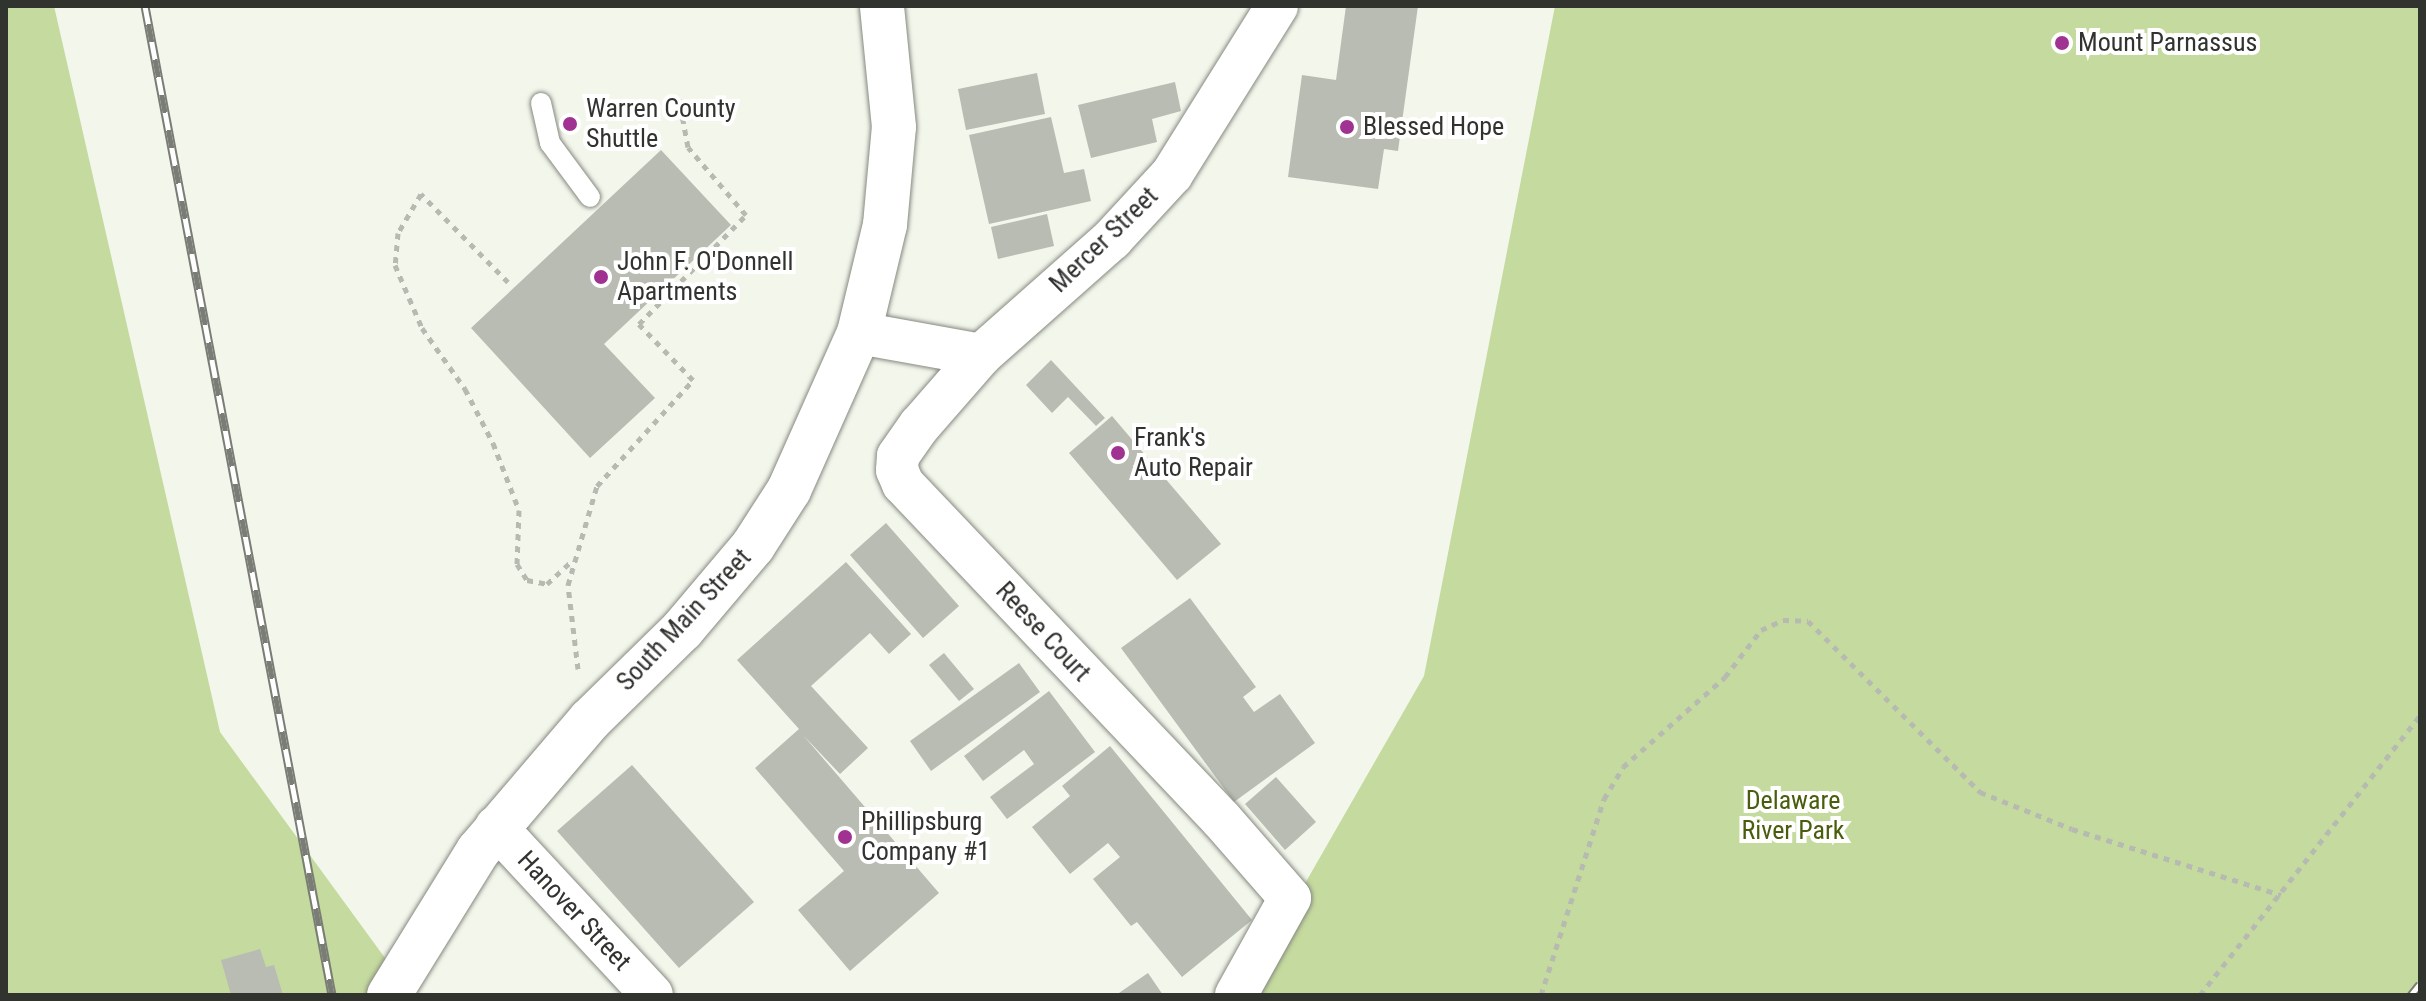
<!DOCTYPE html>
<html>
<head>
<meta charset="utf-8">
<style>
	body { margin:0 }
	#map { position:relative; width:2426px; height:1001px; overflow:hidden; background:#f2f6eb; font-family:"Roboto Condensed",sans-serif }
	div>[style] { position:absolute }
	.green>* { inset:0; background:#c5da9e }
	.building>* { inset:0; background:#b8bcb2 }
	.path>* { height:5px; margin-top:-2.5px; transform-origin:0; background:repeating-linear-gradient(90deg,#b7bab1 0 6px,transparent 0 12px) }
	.roads { filter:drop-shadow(0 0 2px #868980) drop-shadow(0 0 2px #868980) }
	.service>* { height:20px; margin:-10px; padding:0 10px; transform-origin:10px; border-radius:10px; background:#fff }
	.minor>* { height:42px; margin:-21px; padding:0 21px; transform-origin:21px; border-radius:21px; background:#fff }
	.primary>* { height:44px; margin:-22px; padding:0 22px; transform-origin:22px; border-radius:22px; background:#fff }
	.rail>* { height:9px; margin-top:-4.5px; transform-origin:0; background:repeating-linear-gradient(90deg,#fff 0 18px,#7a7d76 0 36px); box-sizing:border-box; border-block:2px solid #7a7d76 }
	.dots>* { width:22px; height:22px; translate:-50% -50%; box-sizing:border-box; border:4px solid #fff; border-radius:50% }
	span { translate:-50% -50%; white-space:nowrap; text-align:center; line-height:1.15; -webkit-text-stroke:8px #fff; paint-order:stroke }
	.poi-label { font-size:26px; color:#31332f }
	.left { translate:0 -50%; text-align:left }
	.street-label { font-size:26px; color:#31332f }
	.park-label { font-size:26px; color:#495d0d }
	.frame { position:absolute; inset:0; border:8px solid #31332f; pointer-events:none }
</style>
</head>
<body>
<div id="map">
	<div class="green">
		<i style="clip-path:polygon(6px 6px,54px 6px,220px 732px,412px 995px,6px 994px)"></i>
		<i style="clip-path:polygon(1555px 6px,2420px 6px,2420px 995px,1241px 995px,1424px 676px)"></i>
	</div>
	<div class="building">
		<i style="clip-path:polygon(1346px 6px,1418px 6px,1398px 151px,1384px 149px,1378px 189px,1288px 177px,1302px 75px,1336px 80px)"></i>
		<i style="clip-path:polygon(1037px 73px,1045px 114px,966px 130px,958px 89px)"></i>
		<i style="clip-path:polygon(1175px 82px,1181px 111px,1152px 119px,1157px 142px,1091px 158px,1078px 105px)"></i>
		<i style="clip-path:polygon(1051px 117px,1064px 173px,1084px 169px,1091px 201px,989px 224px,969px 135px)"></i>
		<i style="clip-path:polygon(661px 150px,731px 225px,604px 344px,655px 398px,590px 458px,471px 328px)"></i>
		<i style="clip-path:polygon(1047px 214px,1054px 246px,998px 259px,991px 227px)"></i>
		<i style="clip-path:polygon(1051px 360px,1105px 418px,1096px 426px,1068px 397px,1052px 413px,1026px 385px)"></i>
		<i style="clip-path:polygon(1112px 416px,1221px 544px,1177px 580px,1069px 453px)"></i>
		<i style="clip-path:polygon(886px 523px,959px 606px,923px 638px,850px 555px)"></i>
		<i style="clip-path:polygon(846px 562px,911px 634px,889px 654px,870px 633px,811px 686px,868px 748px,840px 774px,803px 735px,939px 893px,850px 971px,798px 910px,844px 871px,755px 768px,799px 729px,737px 660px)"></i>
		<i style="clip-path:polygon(1190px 598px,1256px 687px,1243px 697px,1254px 712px,1280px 694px,1315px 743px,1234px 802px,1121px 648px)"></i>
		<i style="clip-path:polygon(944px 653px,974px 689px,959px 701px,929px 665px)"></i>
		<i style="clip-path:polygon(1019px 663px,1040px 692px,931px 771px,910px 741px)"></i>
		<i style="clip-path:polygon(1049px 691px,1095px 752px,1007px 819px,990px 797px,1034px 764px,1024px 750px,983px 781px,964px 756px)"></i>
		<i style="clip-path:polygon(1110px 746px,1252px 920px,1182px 977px,1137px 922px,1131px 926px,1093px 879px,1120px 857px,1108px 843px,1070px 874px,1032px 827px,1070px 796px,1062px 786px)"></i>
		<i style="clip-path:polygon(632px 765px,754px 902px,679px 968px,557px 831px)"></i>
		<i style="clip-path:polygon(1276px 777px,1316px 822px,1285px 850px,1245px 804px)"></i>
		<i style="clip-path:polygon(260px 949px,266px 967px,274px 965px,283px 995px,231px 995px,221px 960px)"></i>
		<i style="clip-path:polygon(1148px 973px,1163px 995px,1116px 995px)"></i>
	</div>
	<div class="path">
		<i style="left:508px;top:282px;width:124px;rotate:-134.7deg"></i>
		<i style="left:421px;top:194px;width:45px;rotate:120.5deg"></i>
		<i style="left:398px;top:233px;width:32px;rotate:95deg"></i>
		<i style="left:395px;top:265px;width:69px;rotate:66.8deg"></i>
		<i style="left:422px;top:328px;width:75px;rotate:54.8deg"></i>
		<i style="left:465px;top:389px;width:61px;rotate:62.6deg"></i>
		<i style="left:493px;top:443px;width:72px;rotate:68.8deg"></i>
		<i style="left:519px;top:510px;width:54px;rotate:92.1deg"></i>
		<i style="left:517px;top:564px;width:19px;rotate:58deg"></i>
		<i style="left:527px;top:580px;width:20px;rotate:11deg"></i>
		<i style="left:547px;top:584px;width:33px;rotate:-43deg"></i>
		<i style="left:578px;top:669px;width:85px;rotate:-96.8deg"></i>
		<i style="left:568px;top:585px;width:103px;rotate:-73.7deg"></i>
		<i style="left:597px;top:486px;width:143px;rotate:-47.8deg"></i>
		<i style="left:693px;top:380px;width:78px;rotate:-134deg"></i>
		<i style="left:639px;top:324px;width:153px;rotate:-45.5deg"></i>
		<i style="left:746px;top:215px;width:89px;rotate:-130.5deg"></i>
		<i style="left:688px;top:147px;width:49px;rotate:-100.6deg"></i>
		<i style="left:1541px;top:995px;width:206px;rotate:-72.2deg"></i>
		<i style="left:1604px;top:799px;width:37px;rotate:-59deg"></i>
		<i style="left:1623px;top:767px;width:136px;rotate:-41.4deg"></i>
		<i style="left:1725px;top:677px;width:59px;rotate:-52.5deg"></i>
		<i style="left:1761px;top:630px;width:24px;rotate:-24deg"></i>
		<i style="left:1783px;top:620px;width:25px;rotate:2deg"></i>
		<i style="left:1808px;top:621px;width:243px;rotate:44.8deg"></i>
		<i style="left:1980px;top:792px;width:99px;rotate:21.9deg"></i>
		<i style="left:2072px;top:829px;width:219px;rotate:17.5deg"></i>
		<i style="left:2200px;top:995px;width:356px;rotate:-51.8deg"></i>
	</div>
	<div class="roads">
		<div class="service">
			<i style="left:541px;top:103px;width:41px;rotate:77.3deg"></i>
			<i style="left:550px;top:143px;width:67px;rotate:53.5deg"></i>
		</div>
		<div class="minor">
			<i style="left:859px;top:333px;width:124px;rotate:10.2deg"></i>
			<i style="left:496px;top:827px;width:229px;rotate:47.1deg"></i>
			<i style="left:1236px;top:995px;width:111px;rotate:-60.9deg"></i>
			<i style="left:1290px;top:898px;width:105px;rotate:-131.1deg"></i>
			<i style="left:1221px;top:819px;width:462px;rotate:-133.5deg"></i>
			<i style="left:903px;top:484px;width:15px;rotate:-113deg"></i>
			<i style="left:897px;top:470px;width:14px;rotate:-86deg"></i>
			<i style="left:898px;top:456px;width:38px;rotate:-55deg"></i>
			<i style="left:920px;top:425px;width:93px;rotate:-48.9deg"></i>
			<i style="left:981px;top:355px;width:175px;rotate:-41.5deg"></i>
			<i style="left:1112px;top:239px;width:88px;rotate:-47.3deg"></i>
			<i style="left:1172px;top:174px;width:198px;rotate:-58deg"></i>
		</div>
		<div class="primary">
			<i style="left:389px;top:995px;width:169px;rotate:-58.3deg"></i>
			<i style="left:478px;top:851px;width:172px;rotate:-49.5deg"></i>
			<i style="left:590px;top:720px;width:129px;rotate:-44.4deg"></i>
			<i style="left:682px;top:630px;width:110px;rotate:-49.8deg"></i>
			<i style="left:753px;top:546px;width:67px;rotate:-57.3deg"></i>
			<i style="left:789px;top:490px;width:172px;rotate:-66deg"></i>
			<i style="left:859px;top:333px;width:111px;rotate:-76.5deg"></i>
			<i style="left:885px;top:225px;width:98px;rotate:-84.8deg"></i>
			<i style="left:894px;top:127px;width:122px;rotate:-95.7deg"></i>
		</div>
	</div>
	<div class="rail">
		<i style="left:145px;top:6px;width:1007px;rotate:79.29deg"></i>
		<i style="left:2411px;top:995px;width:14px;rotate:-51deg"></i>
	</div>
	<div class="dots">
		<i style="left:2062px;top:43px;background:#a03392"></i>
		<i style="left:570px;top:124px;background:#a03392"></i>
		<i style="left:1347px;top:127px;background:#a03392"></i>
		<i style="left:601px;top:277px;background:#a03392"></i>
		<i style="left:1118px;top:453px;background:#a03392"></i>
		<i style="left:845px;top:837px;background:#a03392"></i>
	</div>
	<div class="poi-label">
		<span class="left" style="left:2078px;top:43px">Mount Parnassus</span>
		<span class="left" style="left:586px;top:124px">Warren County<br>Shuttle</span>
		<span class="left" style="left:1363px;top:127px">Blessed Hope</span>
		<span class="left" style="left:617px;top:277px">John F. O'Donnell<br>Apartments</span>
		<span class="left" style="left:1134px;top:453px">Frank's<br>Auto Repair</span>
		<span class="left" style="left:861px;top:837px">Phillipsburg<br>Company #1</span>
	</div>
	<div class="street-label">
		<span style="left:1104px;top:240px;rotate:-44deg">Mercer Street</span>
		<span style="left:684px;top:620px;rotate:-47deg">South Main Street</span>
		<span style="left:1043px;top:632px;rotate:47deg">Reese Court</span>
		<span style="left:574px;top:911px;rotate:47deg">Hanover Street</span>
	</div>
	<div class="park-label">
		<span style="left:1793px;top:816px">Delaware<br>River Park</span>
	</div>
	<div class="frame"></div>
</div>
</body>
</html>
